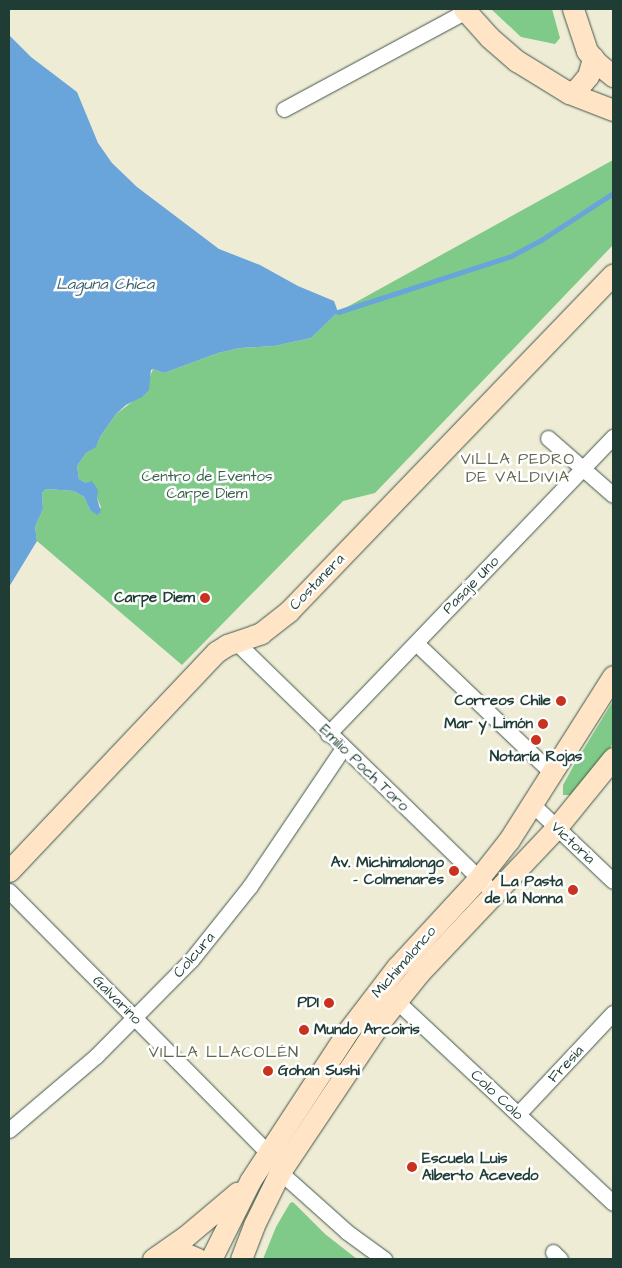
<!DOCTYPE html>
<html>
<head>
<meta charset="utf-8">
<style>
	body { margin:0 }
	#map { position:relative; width:622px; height:1268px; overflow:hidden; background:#efecd5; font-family:"Architects Daughter",sans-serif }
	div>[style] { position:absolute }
	.green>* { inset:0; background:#7fca88 }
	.water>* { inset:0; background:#69a5da }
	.stream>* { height:5px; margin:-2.5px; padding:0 2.5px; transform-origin:2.5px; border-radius:2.5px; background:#69a5da }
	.roads { filter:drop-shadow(0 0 1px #3e574c) drop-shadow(0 0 1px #3e574c) }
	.street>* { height:15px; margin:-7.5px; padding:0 7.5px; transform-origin:7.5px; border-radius:7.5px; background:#fff }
	.secondary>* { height:21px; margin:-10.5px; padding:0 10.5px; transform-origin:10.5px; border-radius:10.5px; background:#ffe4c6 }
	.dots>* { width:14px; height:14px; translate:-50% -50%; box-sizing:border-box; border:2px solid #fff; border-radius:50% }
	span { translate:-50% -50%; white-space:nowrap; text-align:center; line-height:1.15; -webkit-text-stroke:5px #fff; paint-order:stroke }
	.park-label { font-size:15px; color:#376049 }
	.street-label { font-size:15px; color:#1f3d34 }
	.poi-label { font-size:15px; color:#1f3d34; font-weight:700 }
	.right { translate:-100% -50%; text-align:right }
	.left { translate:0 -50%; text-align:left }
	.water-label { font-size:16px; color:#39616e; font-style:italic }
	.neighbourhood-label { font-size:16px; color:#62654f; letter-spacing:1px }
	.frame { position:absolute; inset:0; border:10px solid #1f3d34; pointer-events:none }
</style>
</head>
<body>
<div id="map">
	<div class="green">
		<i style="clip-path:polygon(491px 9px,552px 9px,560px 38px,555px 44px,521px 37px)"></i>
		<i style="clip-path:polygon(613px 160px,613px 245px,375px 493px,343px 501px,182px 665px,37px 541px,35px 527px,43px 509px,42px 493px,46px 489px,74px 491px,84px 497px,90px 510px,97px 514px,101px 507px,97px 498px,86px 483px,79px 479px,77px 466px,86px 453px,96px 446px,100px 437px,116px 414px,132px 402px,149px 379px,153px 369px,164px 373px,218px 353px,240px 348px,274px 346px,311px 338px,338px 312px)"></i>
		<i style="clip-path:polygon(613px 701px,613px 743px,600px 764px,571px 795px,563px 795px,563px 785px,574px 765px)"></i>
		<i style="clip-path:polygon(293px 1202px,325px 1234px,357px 1259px,263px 1259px,276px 1227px,290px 1203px)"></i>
	</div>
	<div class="water">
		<i style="clip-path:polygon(9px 35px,31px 57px,77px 92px,98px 143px,112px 163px,137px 187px,219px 249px,260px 265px,298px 286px,334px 301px,338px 312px,311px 338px,274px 346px,240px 348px,218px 353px,164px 373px,153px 369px,151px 370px,149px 390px,142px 397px,126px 405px,116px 414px,100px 437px,96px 447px,86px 453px,77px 466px,79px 479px,86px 483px,92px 481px,98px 490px,97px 498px,101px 512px,97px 515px,90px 510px,84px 497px,74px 491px,46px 489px,42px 493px,43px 509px,35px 527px,37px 541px,9px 587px)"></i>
	</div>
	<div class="stream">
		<i style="left:338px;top:312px;width:182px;rotate:-17.9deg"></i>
		<i style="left:511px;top:256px;width:34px;rotate:-28deg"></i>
		<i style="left:541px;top:240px;width:86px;rotate:-33.1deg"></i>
	</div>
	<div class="roads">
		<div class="street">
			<i style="left:284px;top:109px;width:207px;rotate:-28.3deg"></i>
			<i style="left:548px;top:438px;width:86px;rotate:41.2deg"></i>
			<i style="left:236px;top:642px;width:360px;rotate:44.2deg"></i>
			<i style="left:416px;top:643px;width:188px;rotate:43.7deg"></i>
			<i style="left:328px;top:734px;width:412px;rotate:-46.2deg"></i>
			<i style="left:533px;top:805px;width:110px;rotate:43.5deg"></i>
			<i style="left:9px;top:891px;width:367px;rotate:45.3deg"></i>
			<i style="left:389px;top:994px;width:306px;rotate:43deg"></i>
			<i style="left:518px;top:1114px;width:139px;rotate:-46.8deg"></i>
			<i style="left:9px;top:1130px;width:114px;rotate:-40.4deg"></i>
			<i style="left:96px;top:1056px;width:135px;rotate:-45.3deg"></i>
			<i style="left:191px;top:960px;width:95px;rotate:-51.4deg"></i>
			<i style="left:250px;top:886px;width:166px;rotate:-56deg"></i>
			<i style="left:280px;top:1172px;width:90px;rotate:41.8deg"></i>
			<i style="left:347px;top:1232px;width:46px;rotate:36.1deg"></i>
			<i style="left:553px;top:1252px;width:10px;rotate:45deg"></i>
		</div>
		<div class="secondary">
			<i style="left:464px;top:9px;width:38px;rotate:48deg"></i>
			<i style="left:489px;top:37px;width:37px;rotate:41deg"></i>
			<i style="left:517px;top:61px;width:61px;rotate:31.6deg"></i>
			<i style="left:569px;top:93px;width:47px;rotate:21.1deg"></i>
			<i style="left:573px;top:9px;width:44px;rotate:71.6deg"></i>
			<i style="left:587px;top:51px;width:16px;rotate:50deg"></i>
			<i style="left:597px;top:63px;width:21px;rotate:39deg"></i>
			<i style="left:569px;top:93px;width:9px;rotate:-27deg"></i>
			<i style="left:577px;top:89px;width:17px;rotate:-50deg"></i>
			<i style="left:588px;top:76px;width:19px;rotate:-74deg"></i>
			<i style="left:9px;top:871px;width:301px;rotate:-46.6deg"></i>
			<i style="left:216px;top:652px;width:13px;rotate:-32deg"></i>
			<i style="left:227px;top:645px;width:36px;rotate:-19deg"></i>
			<i style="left:261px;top:633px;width:36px;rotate:-38deg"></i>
			<i style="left:289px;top:611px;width:467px;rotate:-46.1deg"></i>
			<i style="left:164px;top:1253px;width:20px"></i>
			<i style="left:184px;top:1253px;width:15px;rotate:23deg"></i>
			<i style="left:153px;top:1259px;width:40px;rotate:-34.9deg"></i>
			<i style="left:186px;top:1236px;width:67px;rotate:-40.1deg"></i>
			<i style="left:211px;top:1259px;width:87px;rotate:-63.4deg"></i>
			<i style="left:250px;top:1181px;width:179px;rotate:-56.8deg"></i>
			<i style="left:348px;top:1031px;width:81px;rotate:-52.6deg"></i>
			<i style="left:397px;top:967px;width:121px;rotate:-47.3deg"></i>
			<i style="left:479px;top:878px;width:48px;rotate:-51.7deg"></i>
			<i style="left:509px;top:840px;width:194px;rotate:-57.6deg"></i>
			<i style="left:241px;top:1259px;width:36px;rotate:-69deg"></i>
			<i style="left:254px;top:1225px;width:59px;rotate:-63.9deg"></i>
			<i style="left:280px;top:1172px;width:185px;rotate:-56.2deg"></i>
			<i style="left:383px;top:1018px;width:59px;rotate:-51.2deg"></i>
			<i style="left:420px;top:972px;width:199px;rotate:-46.6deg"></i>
			<i style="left:557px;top:827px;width:89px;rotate:-50.9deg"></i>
		</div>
	</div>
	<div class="dots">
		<i style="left:205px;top:598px;background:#c8321e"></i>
		<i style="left:561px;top:701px;background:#c8321e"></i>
		<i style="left:543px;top:724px;background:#c8321e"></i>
		<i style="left:536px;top:740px;background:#c8321e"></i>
		<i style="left:454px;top:871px;background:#c8321e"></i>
		<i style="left:573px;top:890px;background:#c8321e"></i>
		<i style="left:329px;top:1003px;background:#c8321e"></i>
		<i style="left:304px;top:1030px;background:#c8321e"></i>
		<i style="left:268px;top:1071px;background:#c8321e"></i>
		<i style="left:412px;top:1167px;background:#c8321e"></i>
	</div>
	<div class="park-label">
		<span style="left:207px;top:485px">Centro de Eventos<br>Carpe Diem</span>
	</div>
	<div class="street-label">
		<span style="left:317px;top:582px;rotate:-46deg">Costanera</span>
		<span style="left:471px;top:585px;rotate:-46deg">Pasaje Uno</span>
		<span style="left:364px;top:768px;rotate:44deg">Emilio Poch Toro</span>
		<span style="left:573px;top:843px;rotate:43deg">Victoria</span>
		<span style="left:194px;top:955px;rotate:-49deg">Colcura</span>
		<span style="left:404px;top:962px;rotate:-49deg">Michimalonco</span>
		<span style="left:117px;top:1000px;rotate:45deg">Galvarino</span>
		<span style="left:566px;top:1064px;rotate:-47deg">Fresia</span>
		<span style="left:497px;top:1095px;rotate:43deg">Colo Colo</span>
	</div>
	<div class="poi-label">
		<span class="right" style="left:195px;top:598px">Carpe Diem</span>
		<span class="right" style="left:551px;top:701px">Correos Chile</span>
		<span class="right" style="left:533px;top:724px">Mar y Limón</span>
		<span style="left:536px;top:757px">Notaría Rojas</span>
		<span class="right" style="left:444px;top:871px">Av. Michimalongo<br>- Colmenares</span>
		<span class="right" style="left:563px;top:890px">La Pasta<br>de la Nonna</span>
		<span class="right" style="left:319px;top:1003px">PDI</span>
		<span class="left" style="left:314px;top:1030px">Mundo Arcoiris</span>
		<span class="left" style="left:278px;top:1071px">Gohan Sushi</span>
		<span class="left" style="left:422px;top:1167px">Escuela Luis<br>Alberto Acevedo</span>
	</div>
	<div class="water-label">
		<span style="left:105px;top:284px">Laguna Chica</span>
	</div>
	<div class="neighbourhood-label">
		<span style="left:518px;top:468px">VILLA PEDRO<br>DE VALDIVIA</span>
		<span style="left:224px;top:1052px">VILLA LLACOLÉN</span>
	</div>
	<div class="frame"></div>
</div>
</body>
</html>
